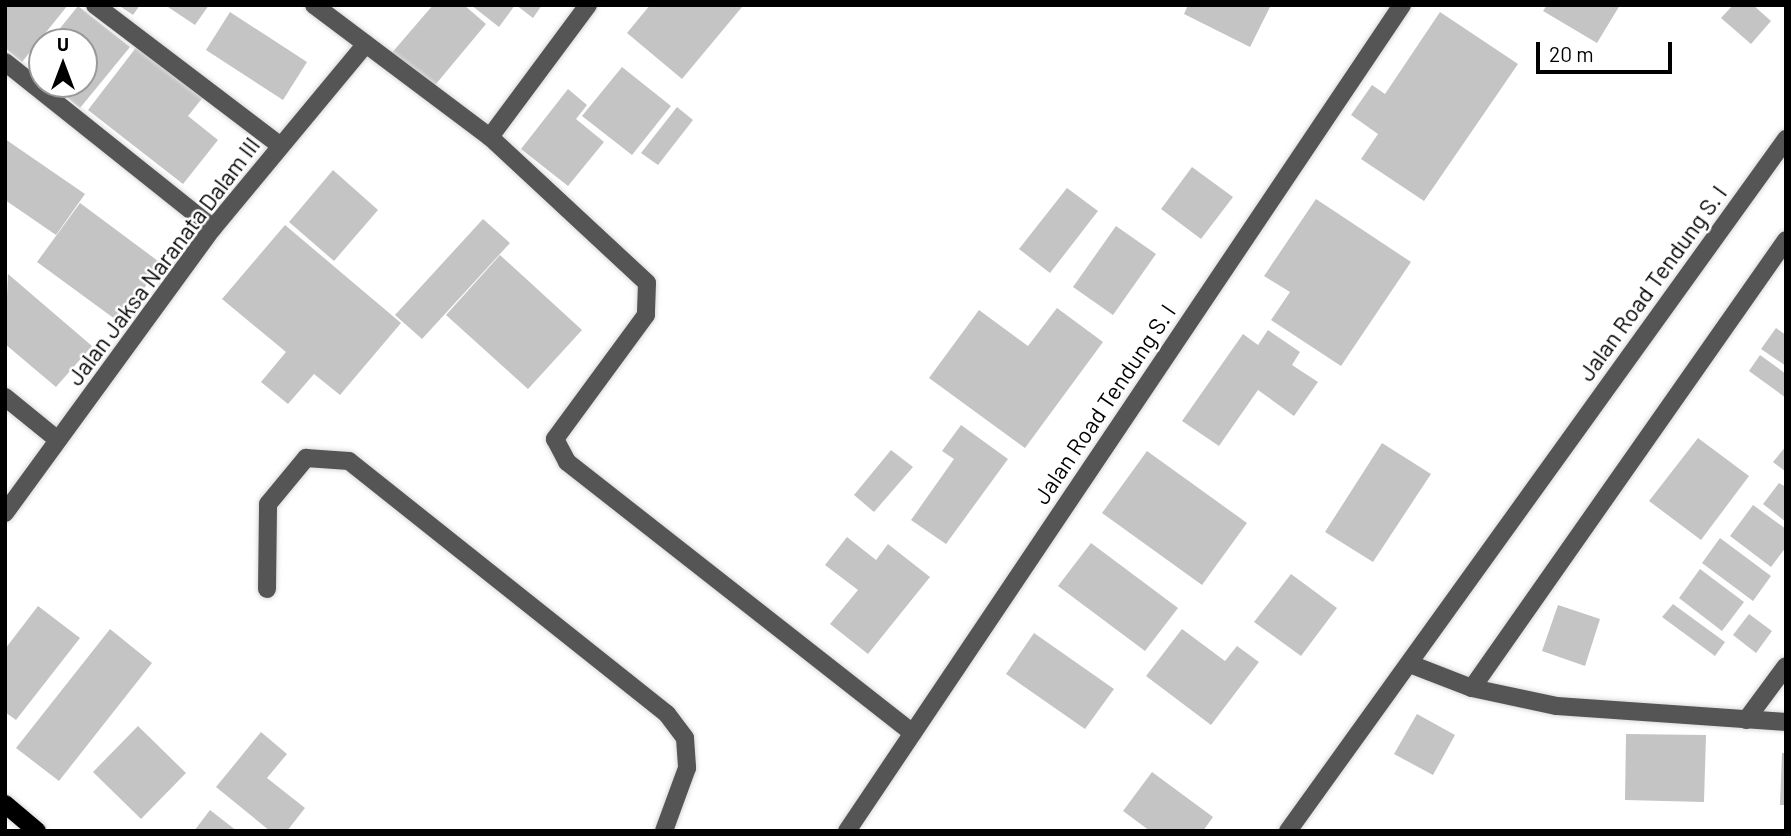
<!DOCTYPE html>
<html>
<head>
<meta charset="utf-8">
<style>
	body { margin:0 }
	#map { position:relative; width:1791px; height:836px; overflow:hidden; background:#fff; font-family:Barlow,sans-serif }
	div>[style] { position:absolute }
	.building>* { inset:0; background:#c4c4c4 }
	.roads { filter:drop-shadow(0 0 2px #dbdbdb) drop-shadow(0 0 2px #dbdbdb) }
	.minor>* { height:18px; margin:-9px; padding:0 9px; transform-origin:9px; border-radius:9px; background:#555 }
	.major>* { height:18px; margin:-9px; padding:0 9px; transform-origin:9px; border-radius:9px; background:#000 }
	span { translate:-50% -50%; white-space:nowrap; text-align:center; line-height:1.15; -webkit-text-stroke:5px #fff; paint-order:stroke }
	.street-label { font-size:23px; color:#000 }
	.frame { position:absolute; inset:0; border:7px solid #000; pointer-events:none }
	.north { position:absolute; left:28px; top:28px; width:70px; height:70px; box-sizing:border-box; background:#fff; border:2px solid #999; border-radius:50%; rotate:0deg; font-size:19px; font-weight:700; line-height:28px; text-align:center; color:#000 }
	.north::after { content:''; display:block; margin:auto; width:24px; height:32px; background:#000; clip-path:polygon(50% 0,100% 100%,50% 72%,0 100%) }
	.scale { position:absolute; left:1536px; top:42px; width:136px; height:32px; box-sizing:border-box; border:4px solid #000; border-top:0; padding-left:9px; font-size:21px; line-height:24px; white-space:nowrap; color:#000; -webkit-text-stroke:5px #fff; paint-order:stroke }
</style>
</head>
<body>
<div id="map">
	<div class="building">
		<i style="clip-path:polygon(5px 5px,68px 5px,22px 62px,5px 48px)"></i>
		<i style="clip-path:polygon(118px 5px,140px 5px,133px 15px)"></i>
		<i style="clip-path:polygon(165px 5px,209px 5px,195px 25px)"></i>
		<i style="clip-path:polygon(433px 5px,464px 5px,486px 24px,431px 90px,390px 55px)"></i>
		<i style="clip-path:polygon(471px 5px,515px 5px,499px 27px)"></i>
		<i style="clip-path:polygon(516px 5px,542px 5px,533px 18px)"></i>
		<i style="clip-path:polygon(650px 5px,740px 5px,742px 7px,682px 79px,627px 33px)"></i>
		<i style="clip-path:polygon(1188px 5px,1271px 5px,1250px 47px,1184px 14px)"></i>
		<i style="clip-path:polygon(1547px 5px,1620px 5px,1597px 43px,1543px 11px)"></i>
		<i style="clip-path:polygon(1733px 5px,1753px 5px,1771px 21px,1751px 44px,1721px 18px)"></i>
		<i style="clip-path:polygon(78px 6px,130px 47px,80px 108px,51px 84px,84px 84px,84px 42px,49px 42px)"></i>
		<i style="clip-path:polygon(230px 12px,307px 62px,283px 100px,206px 50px)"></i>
		<i style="clip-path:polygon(1440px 12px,1518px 64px,1424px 201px,1361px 159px,1378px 134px,1351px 115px,1372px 85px,1385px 94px)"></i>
		<i style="clip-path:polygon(138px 45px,204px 96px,188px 116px,218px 140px,183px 184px,88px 110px)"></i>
		<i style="clip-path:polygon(42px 51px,42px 77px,29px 67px)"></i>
		<i style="clip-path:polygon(622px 67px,671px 106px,632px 155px,582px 116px)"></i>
		<i style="clip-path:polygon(568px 89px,587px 105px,576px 119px,604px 142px,568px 186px,521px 149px)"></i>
		<i style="clip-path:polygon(677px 107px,693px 120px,658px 165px,641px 153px)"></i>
		<i style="clip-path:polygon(5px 139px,85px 194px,56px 235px,5px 200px)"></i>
		<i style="clip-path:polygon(1192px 167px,1233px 197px,1201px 239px,1161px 209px)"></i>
		<i style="clip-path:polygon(333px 170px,378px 210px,334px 261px,289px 222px)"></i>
		<i style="clip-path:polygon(1067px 188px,1098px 211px,1050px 273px,1019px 249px)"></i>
		<i style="clip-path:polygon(1316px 199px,1411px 262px,1341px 366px,1271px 320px,1290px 292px,1264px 276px)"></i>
		<i style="clip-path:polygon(80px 203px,162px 264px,119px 322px,37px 262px)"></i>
		<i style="clip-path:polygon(483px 219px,510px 243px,422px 339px,395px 315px)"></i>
		<i style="clip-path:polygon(285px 225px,401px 323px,340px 395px,314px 374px,288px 404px,261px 382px,286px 352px,222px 299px)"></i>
		<i style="clip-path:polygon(1116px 226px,1156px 254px,1113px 315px,1073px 287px)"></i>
		<i style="clip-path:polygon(500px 255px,582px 330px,528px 389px,446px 315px)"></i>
		<i style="clip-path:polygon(8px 274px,92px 346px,56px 387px,5px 344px)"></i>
		<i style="clip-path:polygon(1057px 308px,1103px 342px,1025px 448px,929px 378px,979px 310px,1028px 346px)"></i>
		<i style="clip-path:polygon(1776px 328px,1786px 335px,1786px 366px,1761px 349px)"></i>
		<i style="clip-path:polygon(1268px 330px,1300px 352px,1292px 365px,1318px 382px,1294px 416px,1258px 390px,1219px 446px,1182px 421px,1243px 334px,1258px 345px)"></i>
		<i style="clip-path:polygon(1760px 355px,1786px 374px,1786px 398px,1749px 371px)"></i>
		<i style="clip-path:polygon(961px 425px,1008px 459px,946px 544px,911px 520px,954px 459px,942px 451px)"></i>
		<i style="clip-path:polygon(1698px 438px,1749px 476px,1701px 540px,1649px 501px)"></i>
		<i style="clip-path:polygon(1382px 443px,1431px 474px,1373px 562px,1325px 532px)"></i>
		<i style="clip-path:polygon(1786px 446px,1786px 472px,1773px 462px)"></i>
		<i style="clip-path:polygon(891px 450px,913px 467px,874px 512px,854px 495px)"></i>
		<i style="clip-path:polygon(1147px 451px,1247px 523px,1202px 585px,1102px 513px)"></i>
		<i style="clip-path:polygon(1779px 483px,1786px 487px,1786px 522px,1763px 504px)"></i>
		<i style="clip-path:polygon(1753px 505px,1786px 529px,1786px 547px,1771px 567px,1730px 536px)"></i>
		<i style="clip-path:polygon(847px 537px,876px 560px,888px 544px,930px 577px,868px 654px,830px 624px,858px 590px,825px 565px)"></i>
		<i style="clip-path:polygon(1720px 538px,1771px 576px,1753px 601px,1702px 563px)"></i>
		<i style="clip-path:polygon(1091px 543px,1178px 608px,1145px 651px,1058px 586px)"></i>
		<i style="clip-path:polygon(1700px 569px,1744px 602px,1722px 631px,1679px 598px)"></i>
		<i style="clip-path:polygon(1291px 574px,1337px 608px,1301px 656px,1254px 622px)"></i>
		<i style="clip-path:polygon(1673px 604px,1725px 642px,1715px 656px,1662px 617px)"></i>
		<i style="clip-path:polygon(1558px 605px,1600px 619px,1585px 666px,1542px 651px)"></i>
		<i style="clip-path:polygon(38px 606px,80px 638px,16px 720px,5px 712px,5px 649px)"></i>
		<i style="clip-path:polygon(1749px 614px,1772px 631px,1756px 653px,1733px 635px)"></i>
		<i style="clip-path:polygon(110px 629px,152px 663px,59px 781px,16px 748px)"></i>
		<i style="clip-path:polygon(1182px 629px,1225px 661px,1237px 646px,1259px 662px,1211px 725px,1146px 676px)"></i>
		<i style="clip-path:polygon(1034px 633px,1114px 689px,1085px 729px,1006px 674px)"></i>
		<i style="clip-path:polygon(1417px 714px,1455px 735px,1433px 775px,1394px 754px)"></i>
		<i style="clip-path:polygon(138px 726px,186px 773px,141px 819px,93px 772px)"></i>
		<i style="clip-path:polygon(261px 732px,287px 754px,267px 778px,305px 808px,287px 831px,270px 831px,216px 787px)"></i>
		<i style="clip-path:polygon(1626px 734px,1706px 735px,1704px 802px,1625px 800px)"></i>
		<i style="clip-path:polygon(1782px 753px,1786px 753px,1786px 805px,1780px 805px)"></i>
		<i style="clip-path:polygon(1152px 772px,1213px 817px,1203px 831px,1150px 831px,1123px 811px)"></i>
		<i style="clip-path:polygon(210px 810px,237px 831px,194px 831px)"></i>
	</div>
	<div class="roads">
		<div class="minor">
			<i style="left:95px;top:5px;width:233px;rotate:37.2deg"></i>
			<i style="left:314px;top:5px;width:220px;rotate:36.9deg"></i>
			<i style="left:490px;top:137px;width:214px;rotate:42.9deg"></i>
			<i style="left:647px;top:283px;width:32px;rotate:92deg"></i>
			<i style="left:646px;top:315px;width:154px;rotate:126.3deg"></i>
			<i style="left:555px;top:439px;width:26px;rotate:62deg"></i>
			<i style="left:567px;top:462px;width:439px;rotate:38.1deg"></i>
			<i style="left:5px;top:62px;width:266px;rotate:38.6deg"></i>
			<i style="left:490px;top:137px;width:164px;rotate:-53.4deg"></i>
			<i style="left:5px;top:397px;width:68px;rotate:39.1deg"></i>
			<i style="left:5px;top:513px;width:353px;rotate:-53.9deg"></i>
			<i style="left:213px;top:228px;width:239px;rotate:-50.3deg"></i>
			<i style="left:267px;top:589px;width:85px;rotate:-89.3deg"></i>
			<i style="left:268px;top:504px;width:60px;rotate:-50.4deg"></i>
			<i style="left:306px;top:458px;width:43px;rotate:4deg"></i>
			<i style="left:349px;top:461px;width:406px;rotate:38.5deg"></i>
			<i style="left:667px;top:714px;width:30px;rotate:53deg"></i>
			<i style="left:685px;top:738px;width:30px;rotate:86deg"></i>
			<i style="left:687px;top:768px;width:67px;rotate:110.1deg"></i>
			<i style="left:1410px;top:664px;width:66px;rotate:21.2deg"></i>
			<i style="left:1472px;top:688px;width:87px;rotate:12deg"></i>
			<i style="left:1557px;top:706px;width:230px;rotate:4deg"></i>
			<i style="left:1472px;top:688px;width:547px;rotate:-54.97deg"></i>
			<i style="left:1746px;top:720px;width:67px;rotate:-53.5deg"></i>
			<i style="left:847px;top:831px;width:995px;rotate:-56.1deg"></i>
			<i style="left:1288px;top:831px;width:853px;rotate:-54.26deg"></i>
		</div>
		<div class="major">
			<i style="left:5px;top:804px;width:42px;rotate:40.2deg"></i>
		</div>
	</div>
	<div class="street-label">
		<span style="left:163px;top:261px;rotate:-53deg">Jalan Jaksa Naranata Dalam III</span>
		<span style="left:1652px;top:283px;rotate:-54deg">Jalan Road Tendung S. I</span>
		<span style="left:1104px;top:404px;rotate:-56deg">Jalan Road Tendung S. I</span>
	</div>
	<div class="frame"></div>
	<div class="north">U</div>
	<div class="scale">20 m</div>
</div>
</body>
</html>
